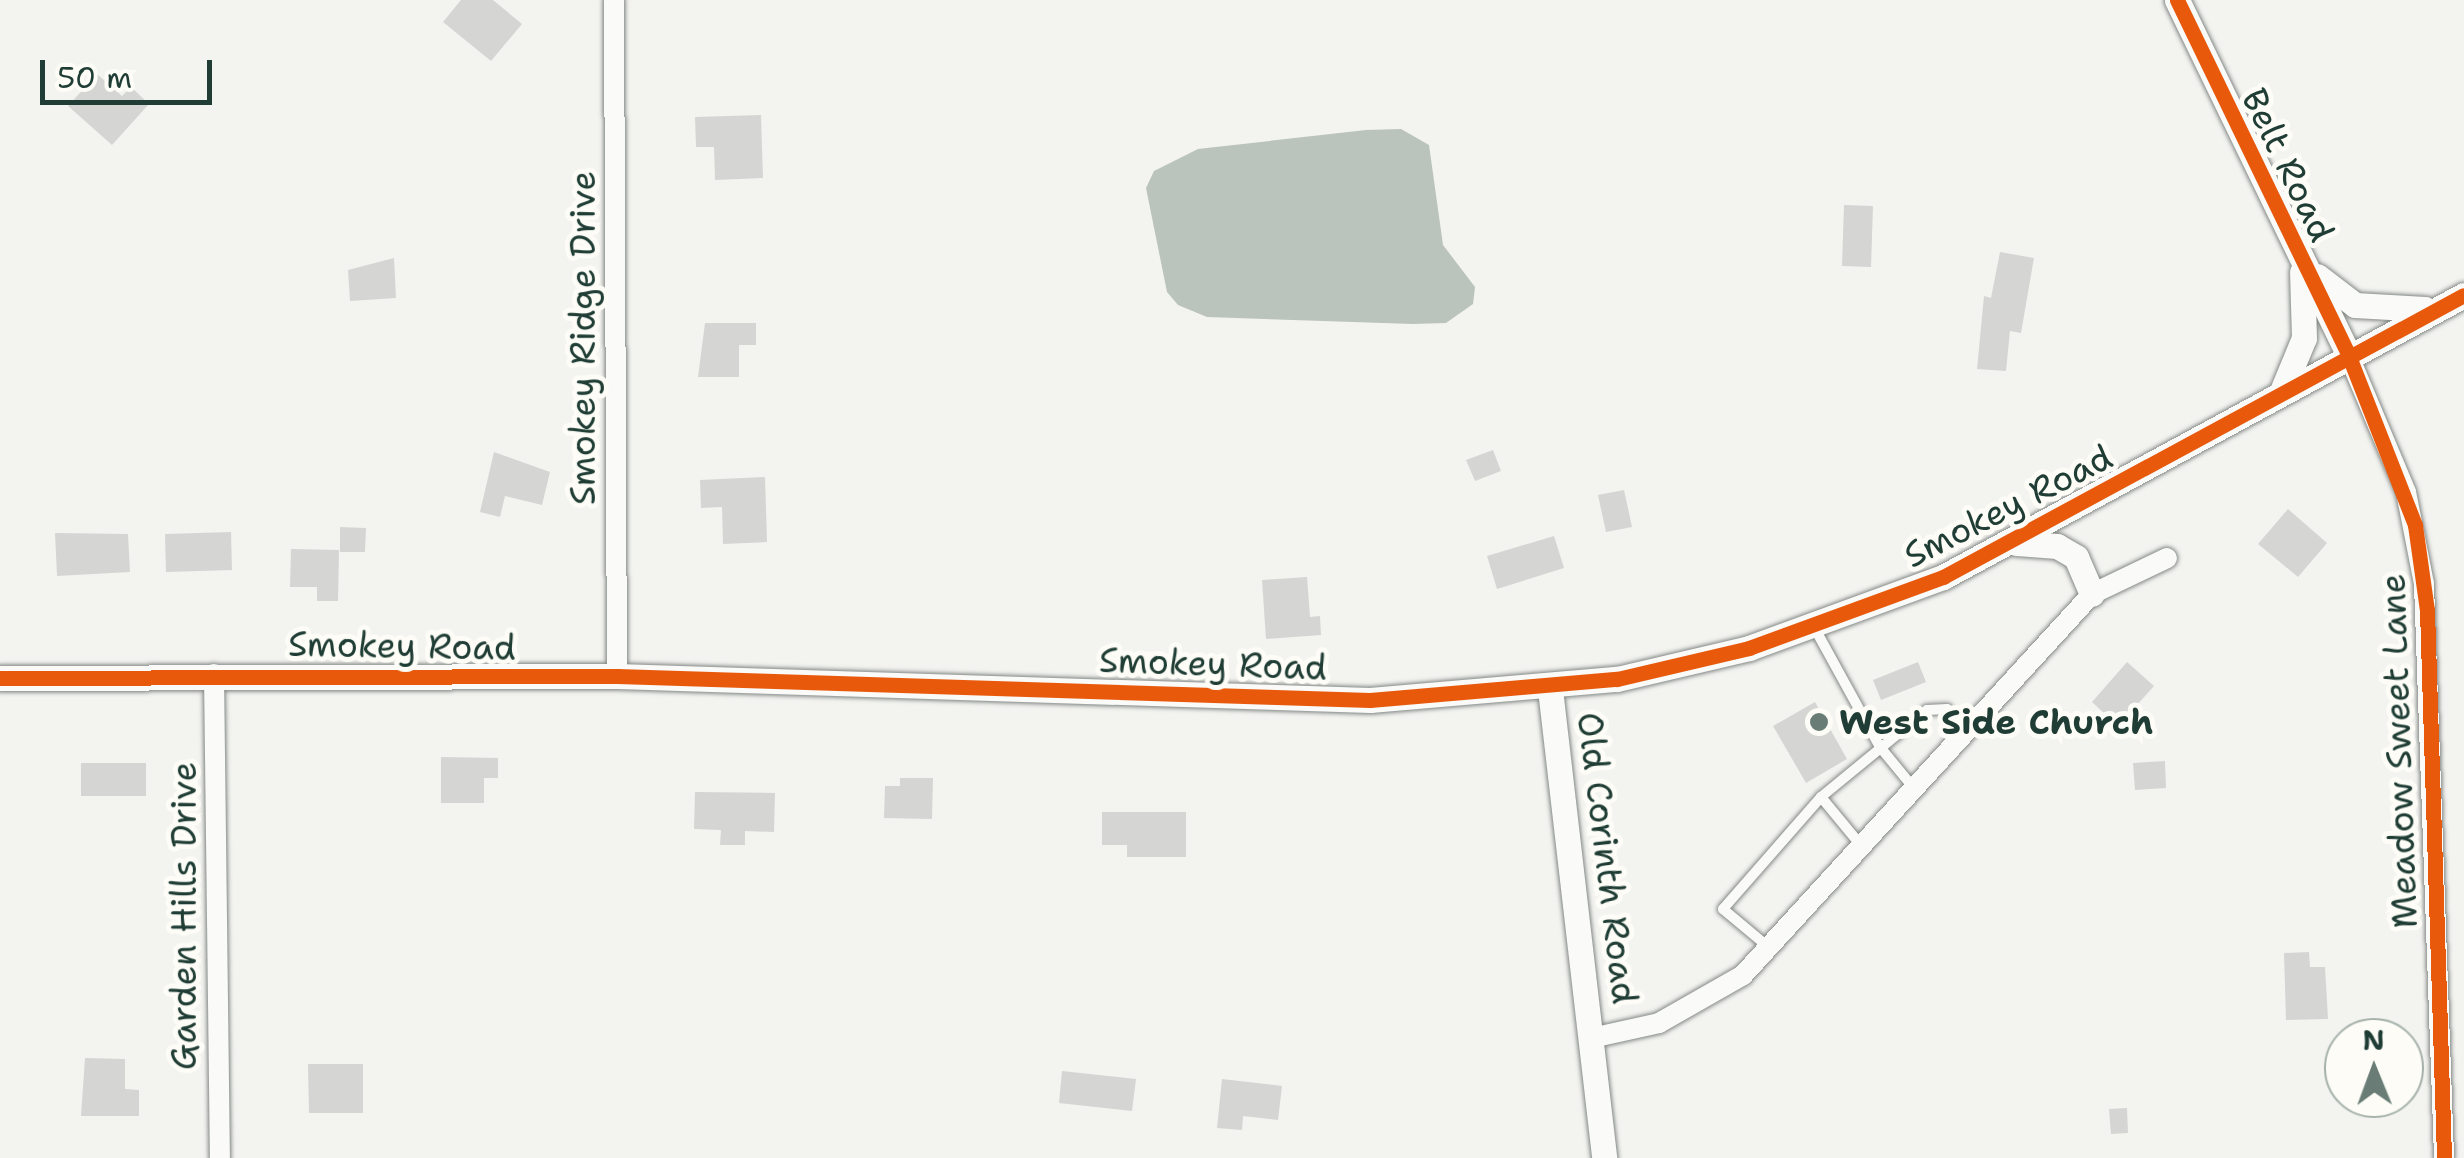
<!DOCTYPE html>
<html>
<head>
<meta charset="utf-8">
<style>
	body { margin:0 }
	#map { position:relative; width:2464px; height:1158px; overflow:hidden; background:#f3f3f0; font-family:"Shantell Sans",sans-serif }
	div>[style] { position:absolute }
	.water>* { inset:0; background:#bbc3bd }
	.building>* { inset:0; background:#d5d6d3 }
	.roads { filter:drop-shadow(0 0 2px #848986) drop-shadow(0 0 2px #848986) }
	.service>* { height:10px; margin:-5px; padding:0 5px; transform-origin:5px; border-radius:5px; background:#fafaf8 }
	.minor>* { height:20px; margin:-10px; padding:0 10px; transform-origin:10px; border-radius:10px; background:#fafaf8 }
	.tertiary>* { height:25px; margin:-12.5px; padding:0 12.5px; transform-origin:12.5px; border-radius:12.5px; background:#fafaf8 }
	.cycleway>* { height:15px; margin:-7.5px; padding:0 7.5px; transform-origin:7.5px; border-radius:7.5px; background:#e8590c }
	.dots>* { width:28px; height:28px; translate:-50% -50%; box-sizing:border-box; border:5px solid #fdfcf7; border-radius:50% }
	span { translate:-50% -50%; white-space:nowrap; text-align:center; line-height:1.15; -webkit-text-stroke:10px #fdfcf7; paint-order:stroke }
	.street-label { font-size:35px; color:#1f3d34 }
	.poi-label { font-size:35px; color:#1f3d34; font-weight:700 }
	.left { translate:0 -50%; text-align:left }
	.north { position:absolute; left:2324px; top:1018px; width:100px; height:100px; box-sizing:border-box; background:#fdfcf7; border:2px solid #a4b0a9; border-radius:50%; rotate:359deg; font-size:28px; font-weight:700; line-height:40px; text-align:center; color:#1f3d34 }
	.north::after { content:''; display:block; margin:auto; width:35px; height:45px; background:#697d76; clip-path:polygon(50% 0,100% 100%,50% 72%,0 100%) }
	.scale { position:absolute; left:40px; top:60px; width:172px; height:45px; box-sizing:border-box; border:5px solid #1f3d34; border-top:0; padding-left:12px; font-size:30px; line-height:35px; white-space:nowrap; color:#1f3d34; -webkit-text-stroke:8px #fdfcf7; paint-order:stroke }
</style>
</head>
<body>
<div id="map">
	<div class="water">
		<i style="clip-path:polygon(1366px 130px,1401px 129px,1429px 145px,1443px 245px,1475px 287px,1473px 304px,1446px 323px,1413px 324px,1207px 317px,1178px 305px,1167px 292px,1146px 188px,1154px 171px,1198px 149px)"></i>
	</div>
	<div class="building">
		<i style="clip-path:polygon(461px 0,493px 0,522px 24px,491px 61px,443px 22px)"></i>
		<i style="clip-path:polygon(97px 74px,122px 96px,131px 87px,149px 104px,112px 145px,68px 106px)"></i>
		<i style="clip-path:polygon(761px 115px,763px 178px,715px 180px,714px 147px,696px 147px,695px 117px)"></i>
		<i style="clip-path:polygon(1844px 205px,1873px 206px,1871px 267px,1842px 266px)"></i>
		<i style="clip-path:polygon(2000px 252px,2034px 258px,2021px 333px,2010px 331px,2006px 371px,1977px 369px,1984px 296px,1991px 298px)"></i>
		<i style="clip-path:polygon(394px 258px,396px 298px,350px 301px,348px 270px)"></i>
		<i style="clip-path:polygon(705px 323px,756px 323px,756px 345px,739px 345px,739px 377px,698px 377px)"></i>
		<i style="clip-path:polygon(1493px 450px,1501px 471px,1475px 481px,1466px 460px)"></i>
		<i style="clip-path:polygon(494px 452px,550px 472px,542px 505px,505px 496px,500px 517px,480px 512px)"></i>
		<i style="clip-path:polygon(765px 477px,767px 542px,723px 544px,722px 507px,701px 508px,700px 480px)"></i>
		<i style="clip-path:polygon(1624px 490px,1632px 527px,1606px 532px,1598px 495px)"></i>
		<i style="clip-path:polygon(2288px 509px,2327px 543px,2298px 577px,2258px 544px)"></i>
		<i style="clip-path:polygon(340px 527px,366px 528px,365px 552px,340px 552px)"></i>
		<i style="clip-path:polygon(231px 532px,232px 570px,166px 572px,165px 534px)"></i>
		<i style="clip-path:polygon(55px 533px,128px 534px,130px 572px,57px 576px)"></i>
		<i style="clip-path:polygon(1554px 536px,1564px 568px,1497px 589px,1487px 556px)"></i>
		<i style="clip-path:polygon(291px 549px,339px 550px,338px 601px,317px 601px,317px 587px,290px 587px)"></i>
		<i style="clip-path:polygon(1307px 577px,1310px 617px,1320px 616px,1321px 635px,1266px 639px,1262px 580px)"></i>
		<i style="clip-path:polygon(1918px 662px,1926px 682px,1881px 700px,1873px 680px)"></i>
		<i style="clip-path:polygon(2127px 662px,2154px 686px,2118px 726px,2092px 702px)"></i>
		<i style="clip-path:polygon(1815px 702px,1847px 759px,1806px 783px,1773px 726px)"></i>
		<i style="clip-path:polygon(441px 757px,498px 758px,498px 778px,484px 778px,484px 803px,441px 803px)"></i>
		<i style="clip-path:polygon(2165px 761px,2166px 788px,2135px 790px,2133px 763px)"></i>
		<i style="clip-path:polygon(81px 763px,146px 763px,146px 796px,81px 796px)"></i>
		<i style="clip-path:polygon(900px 778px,933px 778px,932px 819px,884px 818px,885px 786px,900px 786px)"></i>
		<i style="clip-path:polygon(695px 792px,775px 793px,774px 832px,745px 831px,745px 845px,720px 845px,721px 830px,694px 829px)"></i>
		<i style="clip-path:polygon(1102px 812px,1186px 812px,1186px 857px,1127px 857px,1127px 845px,1102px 845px)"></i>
		<i style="clip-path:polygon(2309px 952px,2310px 967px,2325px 967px,2328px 1019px,2286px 1020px,2284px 953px)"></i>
		<i style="clip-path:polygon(85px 1058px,125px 1059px,125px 1089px,139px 1090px,139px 1116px,81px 1116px)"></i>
		<i style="clip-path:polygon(308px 1064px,363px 1064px,363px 1113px,309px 1113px)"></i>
		<i style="clip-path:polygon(1062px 1071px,1136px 1079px,1132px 1111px,1059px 1103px)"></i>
		<i style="clip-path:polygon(1222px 1079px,1282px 1086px,1278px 1120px,1243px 1116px,1242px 1130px,1217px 1128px)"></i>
		<i style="clip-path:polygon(2127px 1108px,2128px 1133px,2111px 1134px,2109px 1109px)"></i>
	</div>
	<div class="roads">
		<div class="service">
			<i style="left:1814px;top:627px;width:137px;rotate:61.2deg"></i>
			<i style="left:1880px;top:747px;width:50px;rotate:50.6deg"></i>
			<i style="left:1821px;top:797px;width:60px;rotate:50.4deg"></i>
			<i style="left:1766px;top:945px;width:56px;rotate:-140.1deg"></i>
			<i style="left:1723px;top:909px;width:149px;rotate:-48.8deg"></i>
			<i style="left:1821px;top:797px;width:137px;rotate:-39.4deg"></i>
			<i style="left:1927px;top:710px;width:20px;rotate:-3deg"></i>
			<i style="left:1947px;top:709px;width:28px;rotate:64deg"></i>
		</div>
		<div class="minor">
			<i style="left:614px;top:0;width:676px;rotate:89.75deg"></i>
			<i style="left:2348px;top:354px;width:150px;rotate:67.2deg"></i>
			<i style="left:2406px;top:492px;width:94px;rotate:78.9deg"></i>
			<i style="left:2424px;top:584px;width:574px;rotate:88deg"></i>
			<i style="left:214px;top:674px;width:484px;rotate:89.3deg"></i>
			<i style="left:1596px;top:1037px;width:65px;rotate:-12.5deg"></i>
			<i style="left:1659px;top:1023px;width:97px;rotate:-29.7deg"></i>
			<i style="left:1743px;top:975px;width:517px;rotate:-47.51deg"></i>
			<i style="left:2092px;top:594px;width:83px;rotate:-25.6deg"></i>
		</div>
		<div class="tertiary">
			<i style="left:2177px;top:0;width:393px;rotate:64.2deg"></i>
			<i style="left:2317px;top:276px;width:48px;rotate:37.3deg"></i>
			<i style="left:2355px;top:305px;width:70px;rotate:3.3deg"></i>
			<i style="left:2282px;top:391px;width:57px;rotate:-67.5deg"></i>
			<i style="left:2304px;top:338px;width:66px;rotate:-91.7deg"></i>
			<i style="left:2017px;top:543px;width:40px;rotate:4.3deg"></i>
			<i style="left:2057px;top:546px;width:22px;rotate:30deg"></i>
			<i style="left:2076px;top:557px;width:40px;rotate:66.6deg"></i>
			<i style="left:0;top:678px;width:617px;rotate:-0.19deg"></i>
			<i style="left:617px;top:676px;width:753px;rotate:1.83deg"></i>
			<i style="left:1370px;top:700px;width:248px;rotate:-4.9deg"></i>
			<i style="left:1617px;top:679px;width:136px;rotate:-13.2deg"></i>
			<i style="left:1749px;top:648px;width:207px;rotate:-20.1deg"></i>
			<i style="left:1943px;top:577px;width:592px;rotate:-28.43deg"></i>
			<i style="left:1550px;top:689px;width:472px;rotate:83.4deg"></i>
		</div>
	</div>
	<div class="cycleway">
		<i style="left:2177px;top:0;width:393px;rotate:64.2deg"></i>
		<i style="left:2348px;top:354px;width:184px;rotate:68.6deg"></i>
		<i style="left:2415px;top:525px;width:86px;rotate:82deg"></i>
		<i style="left:2427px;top:610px;width:548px;rotate:88.22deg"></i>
		<i style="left:0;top:678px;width:617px;rotate:-0.19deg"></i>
		<i style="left:617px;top:676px;width:753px;rotate:1.83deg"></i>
		<i style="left:1370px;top:700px;width:248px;rotate:-4.9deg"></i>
		<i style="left:1617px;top:679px;width:136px;rotate:-13.2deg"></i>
		<i style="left:1749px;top:648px;width:207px;rotate:-20.1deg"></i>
		<i style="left:1943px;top:577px;width:592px;rotate:-28.43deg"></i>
	</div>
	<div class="dots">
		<i style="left:1819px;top:722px;background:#697d76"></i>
	</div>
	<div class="street-label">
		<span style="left:2288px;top:165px;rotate:64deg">Belt Road</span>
		<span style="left:583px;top:338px;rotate:-90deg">Smokey Ridge Drive</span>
		<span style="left:2008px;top:506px;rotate:-27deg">Smokey Road</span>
		<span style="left:402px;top:646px;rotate:1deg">Smokey Road</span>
		<span style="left:1213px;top:664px;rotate:2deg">Smokey Road</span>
		<span style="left:2399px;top:751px;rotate:-92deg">Meadow Sweet Lane</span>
		<span style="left:1607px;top:858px;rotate:83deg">Old Corinth Road</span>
		<span style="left:184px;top:916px;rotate:-90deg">Garden Hills Drive</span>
	</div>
	<div class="poi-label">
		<span class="left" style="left:1839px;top:722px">West Side Church</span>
	</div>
	<div class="north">N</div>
	<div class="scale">50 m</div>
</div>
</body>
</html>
